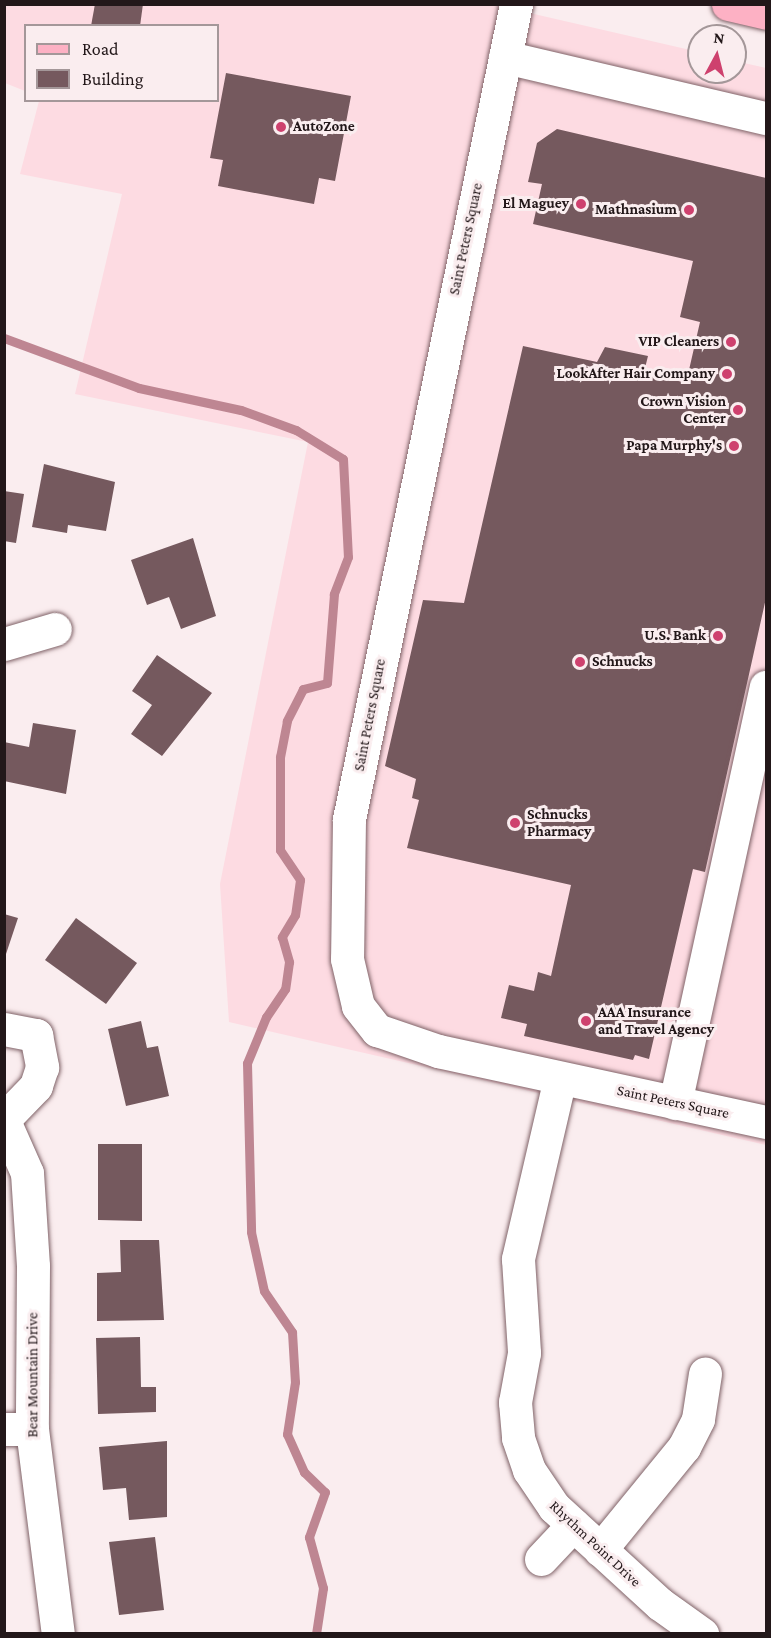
<!DOCTYPE html>
<html>
<head>
<meta charset="utf-8">
<style>
	body { margin:0 }
	#map { position:relative; width:771px; height:1638px; overflow:hidden; background:#faedef; font-family:"Crimson Pro",serif }
	div>[style] { position:absolute }
	.built>* { inset:0; background:#fddbe2 }
	.stream>* { height:9px; margin:-4.5px; padding:0 4.5px; transform-origin:4.5px; border-radius:4.5px; background:#be8692 }
	.building>* { inset:0; background:#75595e }
	.roads { filter:drop-shadow(0 0 2px #806368) drop-shadow(0 0 2px #806368) }
	.minor>* { height:33px; margin:-16.5px; padding:0 16.5px; transform-origin:16.5px; border-radius:16.5px; background:#fff }
	.major>* { height:33px; margin:-16.5px; padding:0 16.5px; transform-origin:16.5px; border-radius:16.5px; background:#fdb1c4 }
	.dots>* { width:16px; height:16px; translate:-50% -50%; box-sizing:border-box; border:3px solid #faedef; border-radius:50% }
	span { translate:-50% -50%; white-space:nowrap; text-align:center; line-height:1.15; -webkit-text-stroke:6px #faedef; paint-order:stroke }
	.poi-label { font-size:15px; color:#221719; font-weight:700 }
	.left { translate:0 -50%; text-align:left }
	.right { translate:-100% -50%; text-align:right }
	.street-label { font-size:15px; color:#221719 }
	.frame { position:absolute; inset:0; border:6px solid #221719; pointer-events:none }
	.legend { position:absolute; left:24px; top:24px; width:195px; height:78px; box-sizing:border-box; background:#faedef; border:2px solid #a49799; margin:0; padding:8px 10px; list-style:none; font-size:18px; color:#221719 }
	.legend li { display:flex; align-items:center; gap:12px; height:30px }
	.legend b { width:30px; border:2px solid #a49799 }
	.north { position:absolute; left:687px; top:24px; width:60px; height:60px; box-sizing:border-box; background:#faedef; border:2px solid #a49799; border-radius:50%; rotate:7deg; font-size:16px; font-weight:700; line-height:24px; text-align:center; color:#221719 }
	.north::after { content:''; display:block; margin:auto; width:21px; height:27px; background:#ce416e; clip-path:polygon(50% 0,100% 100%,50% 72%,0 100%) }
</style>
</head>
<body>
<div id="map">
	<div class="built">
		<i style="clip-path:polygon(4px 5px,495px 5px,699px 52px,699px 72px,735px 72px,735px 61px,766px 68px,766px 1145px,229px 1022px,220px 884px,308px 442px,75px 394px,122px 194px,20px 174px,39px 101px,218px 100px,218px 26px,26px 26px,25px 91px,5px 83px)"></i>
	</div>
	<div class="stream">
		<i style="left:4px;top:338px;width:144px;rotate:20.3deg"></i>
		<i style="left:139px;top:388px;width:104px;rotate:12.2deg"></i>
		<i style="left:241px;top:410px;width:59px;rotate:20deg"></i>
		<i style="left:296px;top:430px;width:55px;rotate:31.7deg"></i>
		<i style="left:343px;top:459px;width:98px;rotate:87.1deg"></i>
		<i style="left:348px;top:557px;width:40px;rotate:111deg"></i>
		<i style="left:334px;top:594px;width:89px;rotate:94.5deg"></i>
		<i style="left:327px;top:683px;width:25px;rotate:166deg"></i>
		<i style="left:303px;top:689px;width:36px;rotate:117deg"></i>
		<i style="left:287px;top:721px;width:37px;rotate:101deg"></i>
		<i style="left:280px;top:757px;width:93px;rotate:90deg"></i>
		<i style="left:280px;top:850px;width:36px;rotate:56deg"></i>
		<i style="left:300px;top:880px;width:35px;rotate:98deg"></i>
		<i style="left:295px;top:915px;width:26px;rotate:121deg"></i>
		<i style="left:282px;top:937px;width:26px;rotate:74deg"></i>
		<i style="left:289px;top:962px;width:27px;rotate:98deg"></i>
		<i style="left:285px;top:989px;width:34px;rotate:124deg"></i>
		<i style="left:266px;top:1017px;width:50px;rotate:112.4deg"></i>
		<i style="left:247px;top:1063px;width:169px;rotate:88.6deg"></i>
		<i style="left:251px;top:1232px;width:60px;rotate:77.6deg"></i>
		<i style="left:264px;top:1291px;width:50px;rotate:55.7deg"></i>
		<i style="left:292px;top:1332px;width:50px;rotate:86.6deg"></i>
		<i style="left:295px;top:1382px;width:53px;rotate:98.7deg"></i>
		<i style="left:287px;top:1434px;width:42px;rotate:65.9deg"></i>
		<i style="left:304px;top:1472px;width:29px;rotate:44deg"></i>
		<i style="left:325px;top:1492px;width:48px;rotate:109.6deg"></i>
		<i style="left:309px;top:1537px;width:53px;rotate:74.6deg"></i>
		<i style="left:323px;top:1588px;width:47px;rotate:98.7deg"></i>
	</div>
	<div class="building">
		<i style="clip-path:polygon(95px 4px,143px 4px,140px 26px,91px 26px)"></i>
		<i style="clip-path:polygon(226px 73px,351px 96px,335px 181px,319px 178px,314px 204px,218px 186px,223px 160px,210px 158px)"></i>
		<i style="clip-path:polygon(557px 129px,766px 178px,766px 598px,705px 872px,693px 869px,649px 1059px,635px 1055px,633px 1060px,524px 1036px,527px 1024px,501px 1018px,509px 985px,534px 991px,538px 972px,551px 976px,571px 885px,407px 848px,419px 800px,412px 798px,416px 779px,385px 766px,423px 600px,464px 603px,523px 346px,597px 362px,605px 347px,648px 356px,644px 372px,686px 383px,700px 322px,680px 317px,693px 261px,533px 224px,542px 184px,528px 182px,537px 143px)"></i>
		<i style="clip-path:polygon(44px 464px,115px 482px,106px 531px,68px 525px,67px 533px,32px 527px)"></i>
		<i style="clip-path:polygon(4px 491px,24px 494px,16px 543px,4px 541px)"></i>
		<i style="clip-path:polygon(193px 538px,216px 616px,181px 629px,169px 597px,147px 605px,131px 560px)"></i>
		<i style="clip-path:polygon(157px 655px,212px 693px,162px 756px,131px 734px,152px 705px,132px 691px)"></i>
		<i style="clip-path:polygon(33px 723px,76px 730px,66px 794px,4px 781px,4px 742px,29px 747px)"></i>
		<i style="clip-path:polygon(4px 914px,18px 918px,5px 957px,4px 957px)"></i>
		<i style="clip-path:polygon(76px 918px,137px 963px,106px 1004px,45px 960px)"></i>
		<i style="clip-path:polygon(141px 1021px,147px 1048px,158px 1046px,169px 1096px,126px 1106px,108px 1029px)"></i>
		<i style="clip-path:polygon(98px 1144px,142px 1144px,142px 1221px,98px 1220px)"></i>
		<i style="clip-path:polygon(120px 1240px,159px 1240px,164px 1320px,97px 1321px,97px 1273px,121px 1272px)"></i>
		<i style="clip-path:polygon(140px 1337px,141px 1387px,156px 1387px,156px 1412px,98px 1414px,96px 1338px)"></i>
		<i style="clip-path:polygon(167px 1441px,167px 1517px,129px 1520px,126px 1488px,103px 1490px,99px 1447px)"></i>
		<i style="clip-path:polygon(155px 1537px,164px 1610px,119px 1615px,109px 1542px)"></i>
	</div>
	<div class="roads">
		<div class="minor">
			<i style="left:516px;top:4px;width:832px;rotate:101.58deg"></i>
			<i style="left:349px;top:819px;width:140px;rotate:90.8deg"></i>
			<i style="left:347px;top:959px;width:48px;rotate:76.8deg"></i>
			<i style="left:358px;top:1006px;width:31px;rotate:52deg"></i>
			<i style="left:377px;top:1030px;width:65px;rotate:19deg"></i>
			<i style="left:438px;top:1051px;width:336px;rotate:12.2deg"></i>
			<i style="left:505px;top:57px;width:268px;rotate:13.2deg"></i>
			<i style="left:4px;top:644px;width:53px;rotate:-16.4deg"></i>
			<i style="left:4px;top:1029px;width:33px;rotate:11deg"></i>
			<i style="left:36px;top:1035px;width:33px;rotate:79deg"></i>
			<i style="left:42px;top:1067px;width:20px;rotate:108deg"></i>
			<i style="left:36px;top:1086px;width:46px;rotate:134.1deg"></i>
			<i style="left:560px;top:1078px;width:186px;rotate:103.1deg"></i>
			<i style="left:518px;top:1259px;width:94px;rotate:86.3deg"></i>
			<i style="left:524px;top:1353px;width:50px;rotate:100.4deg"></i>
			<i style="left:515px;top:1402px;width:36px;rotate:85deg"></i>
			<i style="left:518px;top:1438px;width:34px;rotate:71deg"></i>
			<i style="left:529px;top:1470px;width:45px;rotate:56deg"></i>
			<i style="left:554px;top:1507px;width:144px;rotate:42.5deg"></i>
			<i style="left:660px;top:1604px;width:52px;rotate:35.5deg"></i>
			<i style="left:675px;top:1103px;width:426px;rotate:-77.7deg"></i>
			<i style="left:4px;top:1121px;width:57px;rotate:66.1deg"></i>
			<i style="left:27px;top:1173px;width:93px;rotate:86.3deg"></i>
			<i style="left:33px;top:1266px;width:163px;rotate:90.4deg"></i>
			<i style="left:32px;top:1429px;width:207px;rotate:82.8deg"></i>
			<i style="left:4px;top:1429px;width:28px"></i>
			<i style="left:600px;top:1550px;width:133px;rotate:-50.8deg"></i>
			<i style="left:684px;top:1447px;width:31px;rotate:-63deg"></i>
			<i style="left:698px;top:1419px;width:46px;rotate:-81.2deg"></i>
			<i style="left:541px;top:1559px;width:47px;rotate:-46.7deg"></i>
		</div>
		<div class="major">
			<i style="left:728px;top:4px;width:39px;rotate:13deg"></i>
		</div>
	</div>
	<div class="dots">
		<i style="left:281px;top:127px;background:#ce416e"></i>
		<i style="left:581px;top:204px;background:#ce416e"></i>
		<i style="left:689px;top:210px;background:#ce416e"></i>
		<i style="left:731px;top:342px;background:#ce416e"></i>
		<i style="left:727px;top:374px;background:#ce416e"></i>
		<i style="left:738px;top:410px;background:#ce416e"></i>
		<i style="left:734px;top:446px;background:#ce416e"></i>
		<i style="left:718px;top:636px;background:#ce416e"></i>
		<i style="left:580px;top:662px;background:#ce416e"></i>
		<i style="left:515px;top:823px;background:#ce416e"></i>
		<i style="left:586px;top:1021px;background:#ce416e"></i>
	</div>
	<div class="poi-label">
		<span class="left" style="left:293px;top:127px">AutoZone</span>
		<span class="right" style="left:569px;top:204px">El Maguey</span>
		<span class="right" style="left:677px;top:210px">Mathnasium</span>
		<span class="right" style="left:719px;top:342px">VIP Cleaners</span>
		<span class="right" style="left:715px;top:374px">LookAfter Hair Company</span>
		<span class="right" style="left:726px;top:410px">Crown Vision<br>Center</span>
		<span class="right" style="left:722px;top:446px">Papa Murphy's</span>
		<span class="right" style="left:706px;top:636px">U.S. Bank</span>
		<span class="left" style="left:592px;top:662px">Schnucks</span>
		<span class="left" style="left:527px;top:823px">Schnucks<br>Pharmacy</span>
		<span class="left" style="left:598px;top:1021px">AAA Insurance<br>and Travel Agency</span>
	</div>
	<div class="street-label">
		<span style="left:466px;top:239px;rotate:-78deg">Saint Peters Square</span>
		<span style="left:370px;top:715px;rotate:-79deg">Saint Peters Square</span>
		<span style="left:673px;top:1102px;rotate:12deg">Saint Peters Square</span>
		<span style="left:33px;top:1375px;rotate:-90deg">Bear Mountain Drive</span>
		<span style="left:595px;top:1544px;rotate:43deg">Rhythm Point Drive</span>
	</div>
	<div class="frame"></div>
	<ul class="legend">
	<li><b style="height:8px;background:#fdb1c4"></b>Road</li>
	<li><b style="height:16px;background:#75595e"></b>Building</li>
	</ul>
	<div class="north">N</div>
</div>
</body>
</html>
